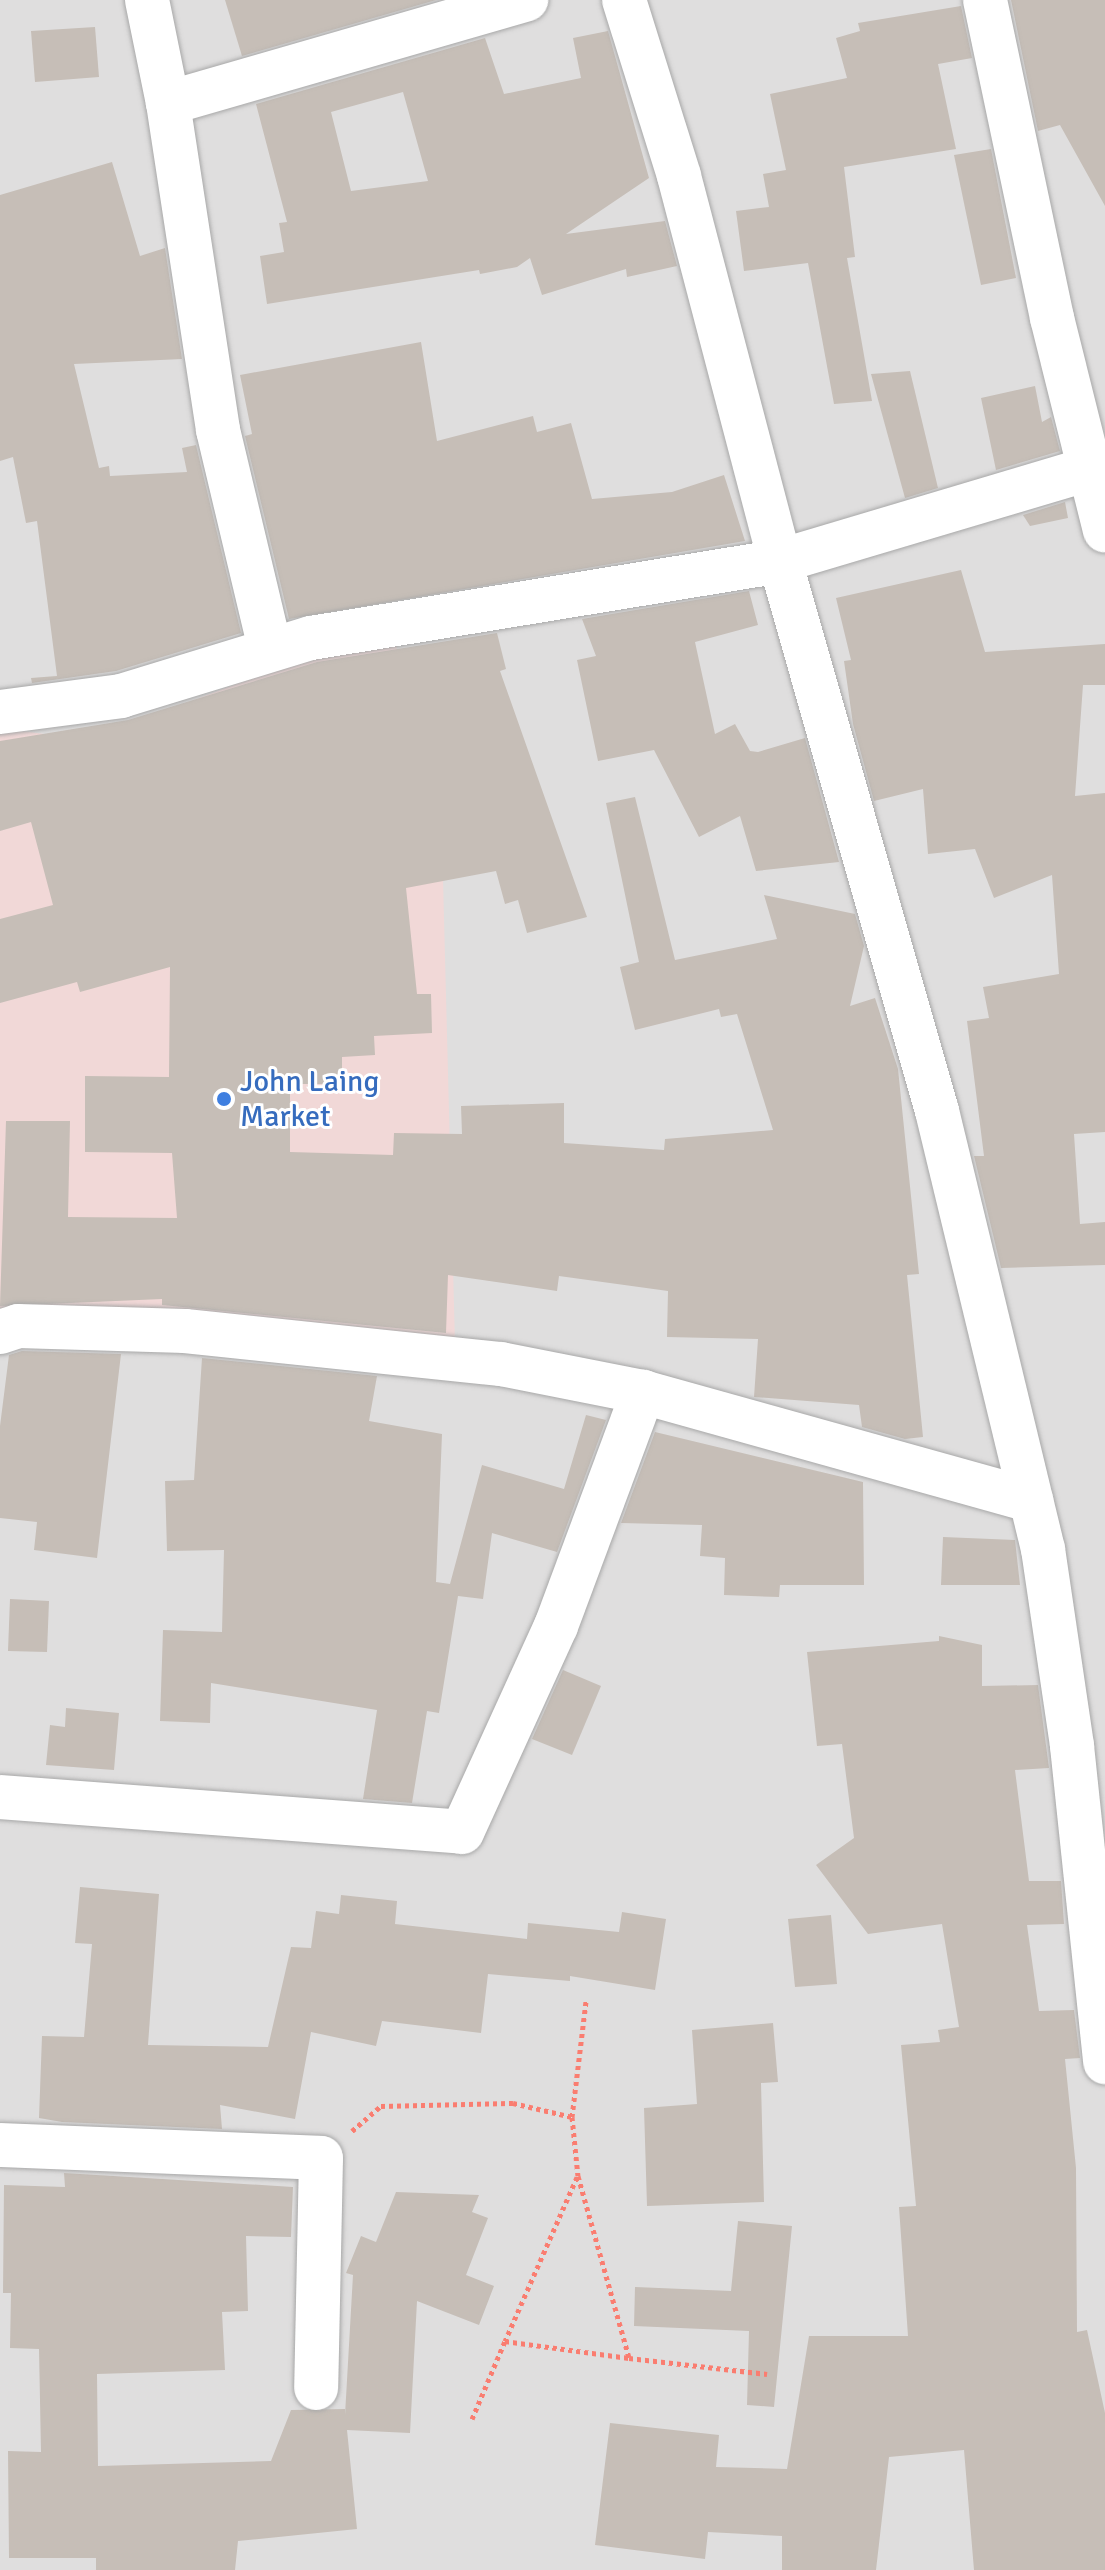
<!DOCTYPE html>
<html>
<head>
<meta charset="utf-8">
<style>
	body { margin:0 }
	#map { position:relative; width:1105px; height:2570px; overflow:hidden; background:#f1eee8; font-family:Signika,sans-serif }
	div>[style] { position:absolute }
	.residential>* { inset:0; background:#dfdede }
	.commercial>* { inset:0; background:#f1d8d7 }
	.building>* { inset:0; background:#c6beb7 }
	.path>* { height:5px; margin-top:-2.5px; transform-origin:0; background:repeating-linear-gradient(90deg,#fa7d70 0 4px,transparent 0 8px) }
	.roads { filter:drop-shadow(0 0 2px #a8a8a8) drop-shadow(0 0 2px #a8a8a8) }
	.street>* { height:44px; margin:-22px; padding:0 22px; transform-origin:22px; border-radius:22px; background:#fff }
	.dots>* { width:22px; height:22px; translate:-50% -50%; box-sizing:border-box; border:4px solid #fff; border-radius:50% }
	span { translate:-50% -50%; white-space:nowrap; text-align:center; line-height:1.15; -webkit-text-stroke:6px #fff; paint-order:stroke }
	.shop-label { font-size:30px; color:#366cbe }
	.left { translate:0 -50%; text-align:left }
</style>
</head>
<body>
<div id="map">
	<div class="residential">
		<i style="clip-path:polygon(0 0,1105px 0,1105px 2570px,0 2570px)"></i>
	</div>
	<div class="commercial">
		<i style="clip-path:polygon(396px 645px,443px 879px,455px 1344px,0 1318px,0 728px,89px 740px,297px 661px)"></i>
	</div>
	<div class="building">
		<i style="clip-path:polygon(225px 0,436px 0,242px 56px)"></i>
		<i style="clip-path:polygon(1011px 0,1105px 0,1105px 206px,1060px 125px,1038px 131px)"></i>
		<i style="clip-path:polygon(961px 6px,972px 58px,938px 64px,956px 149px,844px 167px,855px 257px,847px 258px,872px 401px,834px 404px,808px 263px,744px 271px,736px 211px,769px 207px,763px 174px,786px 170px,770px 94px,847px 78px,836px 38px,860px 31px,858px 23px)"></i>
		<i style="clip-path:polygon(95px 27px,99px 77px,35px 82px,31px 31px)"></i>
		<i style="clip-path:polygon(evenodd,608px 31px,649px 178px,566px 234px,665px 221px,677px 266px,627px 277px,626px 269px,542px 295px,530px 258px,517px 267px,480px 274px,479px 270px,267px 304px,260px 256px,284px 252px,279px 223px,287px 222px,256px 104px,485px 38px,504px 94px,581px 78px,573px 38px,608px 31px,403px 92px,428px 181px,351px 191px,331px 112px,403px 92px)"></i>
		<i style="clip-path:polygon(991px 149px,1016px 278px,981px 285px,954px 155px)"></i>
		<i style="clip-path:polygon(112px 162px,140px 256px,165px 248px,182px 359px,74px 364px,99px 468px,109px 466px,110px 476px,187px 472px,182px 448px,196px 445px,241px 633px,116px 671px,32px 683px,31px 678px,57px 676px,37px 521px,26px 523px,13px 457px,0 461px,0 195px)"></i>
		<i style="clip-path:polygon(421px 342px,437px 441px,533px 416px,537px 432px,571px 423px,592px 499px,672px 492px,724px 475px,745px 541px,289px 619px,245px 436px,252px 434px,240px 375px)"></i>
		<i style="clip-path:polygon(910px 371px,938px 488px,905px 498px,871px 374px)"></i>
		<i style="clip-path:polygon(1035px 386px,1042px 422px,1051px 417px,1060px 451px,996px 470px,981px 398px)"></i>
		<i style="clip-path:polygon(1065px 502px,1068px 518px,1030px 526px,1023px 515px)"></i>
		<i style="clip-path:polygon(961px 570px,985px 652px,1105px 644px,1105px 685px,1083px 685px,1075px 796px,1105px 793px,1105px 1132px,1074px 1134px,1080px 1224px,1105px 1222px,1105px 1265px,1001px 1268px,974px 1156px,984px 1156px,967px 1021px,989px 1018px,983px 987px,1059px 974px,1052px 875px,994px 898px,975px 849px,928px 854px,923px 789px,874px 801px,853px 724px,844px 661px,851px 660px,836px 598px)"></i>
		<i style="clip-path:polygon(749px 591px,758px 625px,695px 642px,715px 734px,735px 724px,750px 751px,758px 752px,805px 738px,839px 862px,756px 871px,740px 816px,699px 837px,654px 750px,598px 761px,577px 660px,596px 656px,582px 619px)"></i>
		<i style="clip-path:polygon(497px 633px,506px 669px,500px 671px,587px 917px,527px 933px,518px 900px,505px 904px,496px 871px,406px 888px,417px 994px,431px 994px,432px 1033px,374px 1036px,375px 1055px,342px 1057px,342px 1084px,290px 1084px,290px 1152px,393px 1155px,394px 1133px,462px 1134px,461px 1106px,564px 1103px,564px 1143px,664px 1150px,665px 1139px,773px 1130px,737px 1014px,721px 1017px,719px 1009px,635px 1030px,620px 967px,639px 962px,606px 803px,635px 797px,675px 960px,777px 939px,764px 895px,855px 914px,864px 946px,850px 1006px,875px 998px,898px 1069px,919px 1274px,907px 1275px,923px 1437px,905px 1439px,862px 1427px,859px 1405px,754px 1397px,758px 1339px,667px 1337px,668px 1291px,559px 1276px,557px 1291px,448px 1275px,446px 1333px,162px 1305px,162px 1299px,0 1306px,6px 1121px,70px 1121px,68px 1217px,177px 1218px,172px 1153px,85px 1152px,85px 1076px,169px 1077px,170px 967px,80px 992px,77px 982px,0 1003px,0 919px,53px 905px,31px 822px,0 831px,0 741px,128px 720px,317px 662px)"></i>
		<i style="clip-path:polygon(22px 1351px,121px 1354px,97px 1558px,34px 1550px,37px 1522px,0 1518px,0 1426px,9px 1355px)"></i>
		<i style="clip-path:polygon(202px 1358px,377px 1376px,369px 1421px,442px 1434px,436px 1582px,450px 1584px,482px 1465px,564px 1489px,586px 1415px,606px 1420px,557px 1552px,492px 1533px,483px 1599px,458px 1596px,439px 1713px,427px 1711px,412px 1803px,363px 1799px,377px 1710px,211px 1683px,210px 1723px,160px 1721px,163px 1630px,222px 1632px,224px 1550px,167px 1551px,165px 1481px,194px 1480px)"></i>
		<i style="clip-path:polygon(655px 1432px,863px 1482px,864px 1585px,780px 1585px,779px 1597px,724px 1595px,725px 1558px,700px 1556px,702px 1525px,621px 1523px)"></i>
		<i style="clip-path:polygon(943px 1537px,1015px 1540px,1020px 1585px,941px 1585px)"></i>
		<i style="clip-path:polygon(10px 1599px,49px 1601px,47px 1652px,8px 1651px)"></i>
		<i style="clip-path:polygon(939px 1636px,982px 1645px,982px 1686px,1038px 1685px,1049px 1768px,1015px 1770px,1029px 1881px,1061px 1881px,1064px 1924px,1027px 1925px,1039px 2011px,1074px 2010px,1080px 2058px,1065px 2059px,1076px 2168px,1077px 2332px,1087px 2330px,1105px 2413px,1105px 2570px,974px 2570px,964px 2450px,889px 2457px,876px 2570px,782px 2570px,782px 2536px,708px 2532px,705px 2559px,595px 2545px,610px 2423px,719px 2435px,716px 2467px,787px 2469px,809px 2336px,908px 2336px,899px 2207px,916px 2206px,901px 2045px,940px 2042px,938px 2030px,959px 2027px,942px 1924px,868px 1934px,816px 1865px,854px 1838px,842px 1744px,817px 1746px,807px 1652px,939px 1641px)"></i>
		<i style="clip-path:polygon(563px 1670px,601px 1686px,572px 1755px,532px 1739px)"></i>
		<i style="clip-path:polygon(66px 1708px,119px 1713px,114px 1770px,46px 1765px,50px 1725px,65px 1727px)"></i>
		<i style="clip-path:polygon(80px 1887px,159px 1894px,148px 2045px,268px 2047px,291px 1947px,311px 1948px,316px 1911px,339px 1914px,341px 1895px,397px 1901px,395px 1924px,527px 1939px,528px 1923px,619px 1932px,622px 1912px,666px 1919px,655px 1990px,570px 1976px,570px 1981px,488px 1974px,481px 2033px,382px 2021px,376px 2046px,311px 2032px,295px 2119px,220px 2105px,222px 2129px,62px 2122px,39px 2118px,42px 2036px,84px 2037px,92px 1944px,75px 1943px)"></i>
		<i style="clip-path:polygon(831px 1915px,837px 1984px,795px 1987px,788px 1919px)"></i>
		<i style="clip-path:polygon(773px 2023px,778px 2082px,761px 2083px,764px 2202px,647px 2206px,644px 2108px,697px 2104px,692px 2030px)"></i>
		<i style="clip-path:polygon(64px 2173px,293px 2187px,291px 2237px,246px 2236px,248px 2311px,222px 2312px,225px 2370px,97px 2374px,98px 2466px,271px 2461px,291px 2410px,345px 2409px,345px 2415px,353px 2275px,346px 2273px,361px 2236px,376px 2242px,396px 2192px,479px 2195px,472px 2212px,488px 2218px,466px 2275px,494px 2286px,479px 2325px,417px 2301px,410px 2433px,347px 2430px,357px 2529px,238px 2541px,235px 2570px,96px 2570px,96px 2558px,9px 2558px,8px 2451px,41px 2452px,39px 2349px,10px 2348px,11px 2293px,3px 2293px,4px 2185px,65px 2187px)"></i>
		<i style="clip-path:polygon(738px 2221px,792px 2226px,774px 2407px,747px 2405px,749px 2331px,634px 2326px,635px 2287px,731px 2291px)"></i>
	</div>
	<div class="path">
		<i style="left:572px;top:2117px;width:59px;rotate:84.2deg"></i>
		<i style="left:578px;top:2176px;width:189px;rotate:74.3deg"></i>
		<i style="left:629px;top:2358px;width:139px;rotate:6.6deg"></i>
		<i style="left:352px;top:2131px;width:38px;rotate:-41deg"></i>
		<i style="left:381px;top:2106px;width:132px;rotate:-1.3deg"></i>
		<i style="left:513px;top:2103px;width:61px;rotate:13.3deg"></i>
		<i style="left:572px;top:2117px;width:117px;rotate:-83.1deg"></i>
		<i style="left:577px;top:2177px;width:179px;rotate:113.7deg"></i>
		<i style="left:505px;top:2341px;width:125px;rotate:7.8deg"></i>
		<i style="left:472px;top:2419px;width:85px;rotate:-67.1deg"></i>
	</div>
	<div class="roads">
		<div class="street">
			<i style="left:147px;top:0;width:105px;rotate:78.5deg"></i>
			<i style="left:168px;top:103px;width:331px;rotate:81.3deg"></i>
			<i style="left:218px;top:430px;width:224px;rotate:76.6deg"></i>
			<i style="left:624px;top:0;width:184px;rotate:72.6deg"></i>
			<i style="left:679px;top:176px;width:398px;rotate:75.3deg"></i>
			<i style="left:780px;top:561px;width:572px;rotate:74.07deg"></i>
			<i style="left:937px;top:1111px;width:451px;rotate:76.4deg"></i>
			<i style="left:1043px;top:1549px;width:199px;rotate:81.6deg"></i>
			<i style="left:1072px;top:1746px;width:318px;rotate:84deg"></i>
			<i style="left:985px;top:0;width:325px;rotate:78.1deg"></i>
			<i style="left:1052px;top:318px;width:219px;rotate:76deg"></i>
			<i style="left:168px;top:103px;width:373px;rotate:-16.1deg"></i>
			<i style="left:0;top:712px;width:122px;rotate:-7.5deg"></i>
			<i style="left:121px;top:696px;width:199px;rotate:-17deg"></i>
			<i style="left:311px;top:638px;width:475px;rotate:-9.3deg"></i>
			<i style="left:780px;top:561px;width:339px;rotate:-16.6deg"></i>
			<i style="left:0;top:1332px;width:19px;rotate:-18deg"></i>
			<i style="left:18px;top:1326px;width:167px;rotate:1.7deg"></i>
			<i style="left:185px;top:1331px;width:318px;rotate:6deg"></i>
			<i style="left:501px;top:1364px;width:145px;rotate:11.2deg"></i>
			<i style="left:643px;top:1392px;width:403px;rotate:15.6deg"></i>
			<i style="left:0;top:1797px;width:463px;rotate:4.3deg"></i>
			<i style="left:462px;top:1832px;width:226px;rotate:-65.5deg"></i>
			<i style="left:556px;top:1626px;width:250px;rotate:-69.6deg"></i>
			<i style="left:0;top:2145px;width:321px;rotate:2.3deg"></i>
			<i style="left:321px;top:2158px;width:230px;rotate:91.2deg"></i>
		</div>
	</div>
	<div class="dots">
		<i style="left:224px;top:1099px;background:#3f7fe0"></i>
	</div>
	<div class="shop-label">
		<span class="left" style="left:240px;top:1099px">John Laing<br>Market</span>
	</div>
</div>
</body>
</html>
